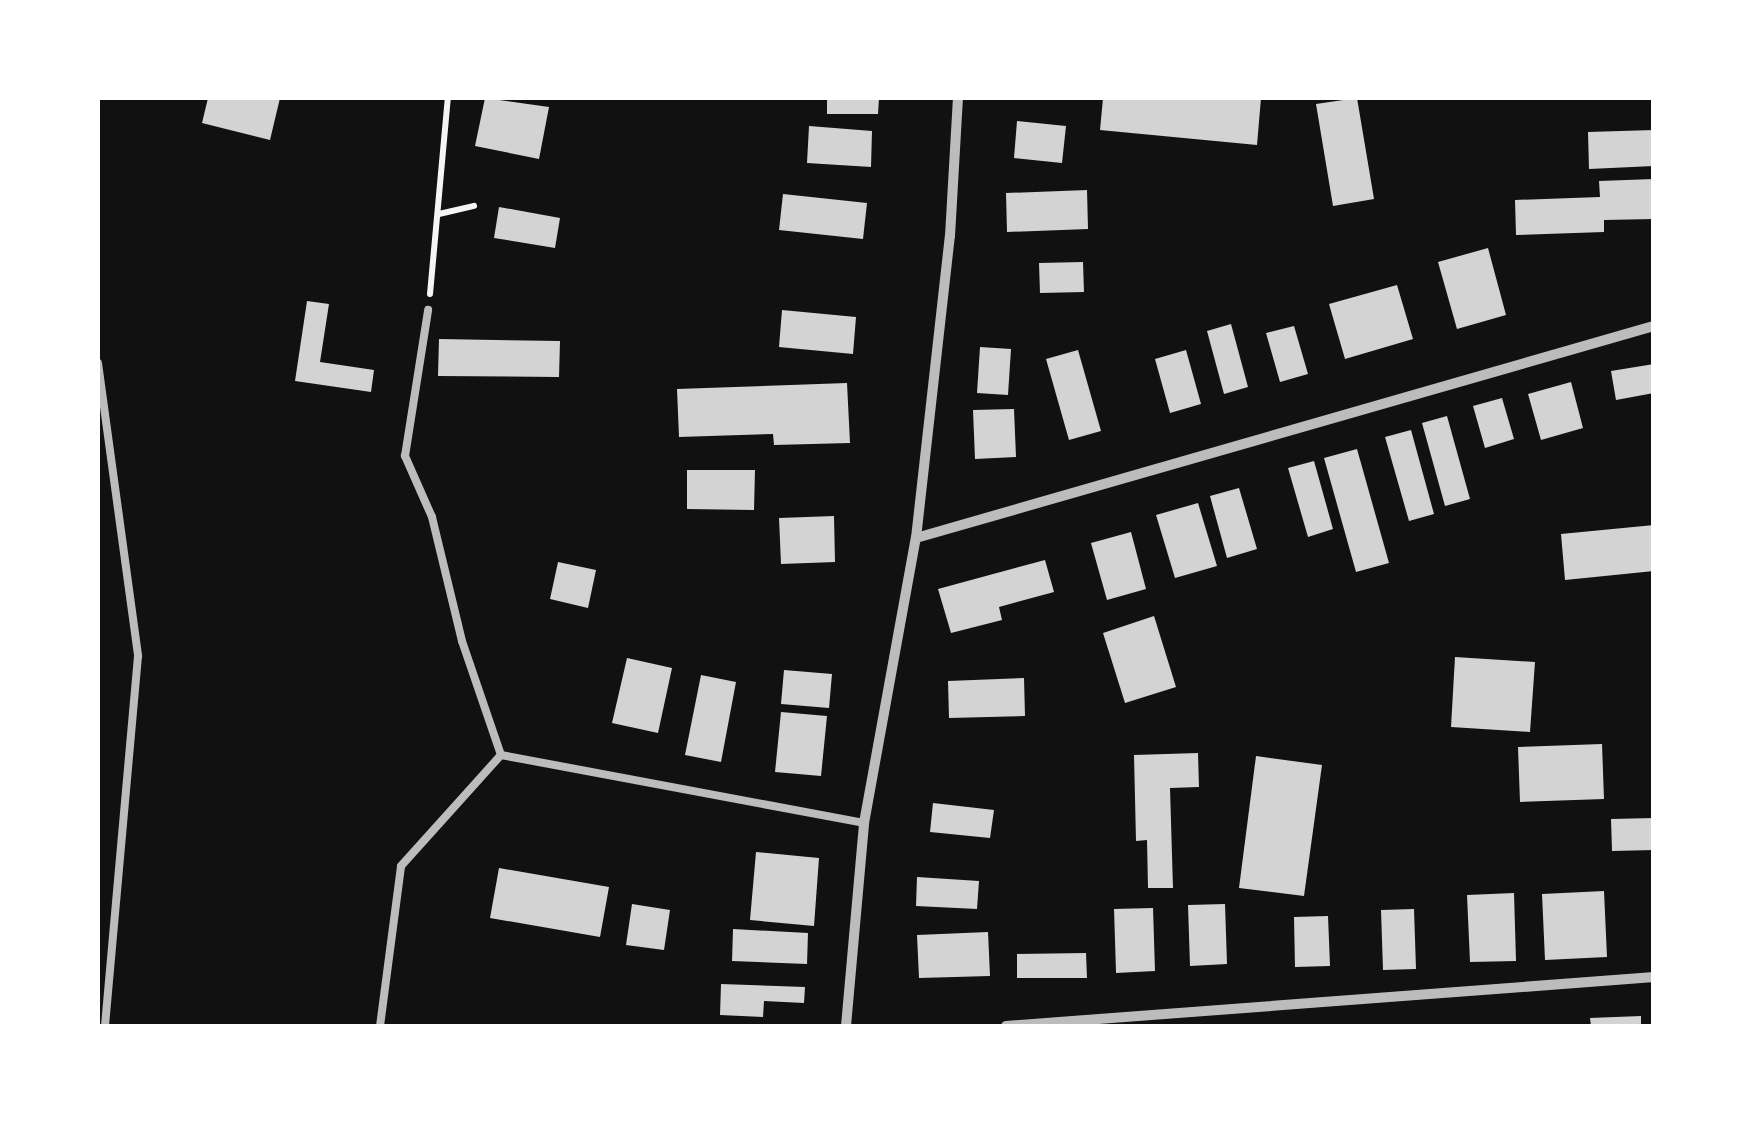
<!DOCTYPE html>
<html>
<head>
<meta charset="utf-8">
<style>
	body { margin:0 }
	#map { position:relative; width:1751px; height:1124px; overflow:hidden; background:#111; font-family:Inter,sans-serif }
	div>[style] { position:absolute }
	.building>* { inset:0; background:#d3d3d3 }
	.path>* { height:6px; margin:-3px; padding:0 3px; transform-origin:3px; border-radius:3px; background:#f5f5f5 }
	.service>* { height:8px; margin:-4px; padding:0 4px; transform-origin:4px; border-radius:4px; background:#bcbcbc }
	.minor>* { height:10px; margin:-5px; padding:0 5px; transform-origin:5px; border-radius:5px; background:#bcbcbc }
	span { translate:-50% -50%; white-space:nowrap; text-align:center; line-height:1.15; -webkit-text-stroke:8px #fff; paint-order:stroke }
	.frame { position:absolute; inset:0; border:100px solid #fff; pointer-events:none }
</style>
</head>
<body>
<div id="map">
	<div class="building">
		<i style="clip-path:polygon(208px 98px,280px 98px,270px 140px,202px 123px)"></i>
		<i style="clip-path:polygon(485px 98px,549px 107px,539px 159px,475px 146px)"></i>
		<i style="clip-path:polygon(827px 98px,879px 98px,878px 114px,827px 114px)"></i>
		<i style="clip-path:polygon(1103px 98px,1261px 98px,1257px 145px,1100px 130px)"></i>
		<i style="clip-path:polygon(1357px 98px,1374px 199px,1333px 206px,1316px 104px)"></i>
		<i style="clip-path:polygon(1017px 121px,1066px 126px,1062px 163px,1014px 158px)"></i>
		<i style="clip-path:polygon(809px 126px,872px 131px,871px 167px,807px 163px)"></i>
		<i style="clip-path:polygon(1654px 130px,1654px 166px,1589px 169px,1588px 132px)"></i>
		<i style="clip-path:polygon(1654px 179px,1654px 219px,1604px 220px,1604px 232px,1516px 235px,1515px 200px,1600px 197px,1599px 181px)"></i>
		<i style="clip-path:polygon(1087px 190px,1088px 229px,1007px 232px,1006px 193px)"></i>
		<i style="clip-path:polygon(783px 194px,867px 203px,863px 239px,779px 230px)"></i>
		<i style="clip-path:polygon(499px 207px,560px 218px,555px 248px,494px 238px)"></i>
		<i style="clip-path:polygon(1488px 248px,1506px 315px,1457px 329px,1438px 262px)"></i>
		<i style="clip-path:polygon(1083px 262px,1084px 292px,1040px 293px,1039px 263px)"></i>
		<i style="clip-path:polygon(1397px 285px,1413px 339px,1345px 359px,1329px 304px)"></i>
		<i style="clip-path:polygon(307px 301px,329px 304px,320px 362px,374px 370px,371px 392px,295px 381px)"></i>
		<i style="clip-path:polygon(782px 310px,856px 317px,853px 354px,779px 347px)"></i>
		<i style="clip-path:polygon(1231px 324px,1248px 387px,1224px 394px,1207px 331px)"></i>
		<i style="clip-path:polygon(1294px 326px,1308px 374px,1280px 382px,1266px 333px)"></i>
		<i style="clip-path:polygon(439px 339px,560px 341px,559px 377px,438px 376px)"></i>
		<i style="clip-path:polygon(980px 347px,1011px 349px,1008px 395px,977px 393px)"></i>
		<i style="clip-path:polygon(1078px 350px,1101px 431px,1069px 440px,1046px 359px)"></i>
		<i style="clip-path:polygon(1186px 350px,1201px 404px,1170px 413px,1155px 359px)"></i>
		<i style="clip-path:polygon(1654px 364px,1654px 393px,1616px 400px,1611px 371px)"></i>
		<i style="clip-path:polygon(1571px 382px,1583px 428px,1541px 440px,1528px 394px)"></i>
		<i style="clip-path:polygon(847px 383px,850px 443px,774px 445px,773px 434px,679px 437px,677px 389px)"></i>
		<i style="clip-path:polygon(1502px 398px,1514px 439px,1485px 448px,1473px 406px)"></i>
		<i style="clip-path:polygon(1014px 409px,1016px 457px,975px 459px,973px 410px)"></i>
		<i style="clip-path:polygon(1447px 416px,1470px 499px,1445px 506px,1422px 423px)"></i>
		<i style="clip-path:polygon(1411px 430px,1434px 514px,1409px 521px,1385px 437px)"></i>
		<i style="clip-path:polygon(1357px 449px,1389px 563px,1356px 572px,1324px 458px)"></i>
		<i style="clip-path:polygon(1314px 461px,1333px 529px,1308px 537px,1288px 468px)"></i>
		<i style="clip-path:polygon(687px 470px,755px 470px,754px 510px,687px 509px)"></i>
		<i style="clip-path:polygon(1239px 488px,1257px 549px,1227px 558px,1210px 496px)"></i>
		<i style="clip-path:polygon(1198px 503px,1217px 566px,1175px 578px,1156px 515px)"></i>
		<i style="clip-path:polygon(834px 516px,835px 562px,781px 564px,779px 518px)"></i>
		<i style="clip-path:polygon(1654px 525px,1654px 571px,1565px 580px,1561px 534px)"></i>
		<i style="clip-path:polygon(1131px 532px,1146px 589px,1107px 600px,1091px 543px)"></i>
		<i style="clip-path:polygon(1045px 560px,1054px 592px,999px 607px,1002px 620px,951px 633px,938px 589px)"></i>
		<i style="clip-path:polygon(558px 562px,596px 570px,588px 608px,550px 599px)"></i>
		<i style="clip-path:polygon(1154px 616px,1176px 687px,1125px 703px,1103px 633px)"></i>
		<i style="clip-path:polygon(1455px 657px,1535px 662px,1530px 732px,1451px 727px)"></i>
		<i style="clip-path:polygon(627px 658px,672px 668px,658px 733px,612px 723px)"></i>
		<i style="clip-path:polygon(784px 670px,832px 674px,829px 708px,781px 704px)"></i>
		<i style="clip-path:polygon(701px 675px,736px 682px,721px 762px,685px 755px)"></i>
		<i style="clip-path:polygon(1024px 678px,1025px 716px,949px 718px,948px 681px)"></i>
		<i style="clip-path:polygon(781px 712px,827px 716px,821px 776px,775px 772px)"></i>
		<i style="clip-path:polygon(1602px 744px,1604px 799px,1520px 802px,1518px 747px)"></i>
		<i style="clip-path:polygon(1198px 753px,1199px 787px,1170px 788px,1173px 888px,1148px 888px,1147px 840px,1136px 841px,1134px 755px)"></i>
		<i style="clip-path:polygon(1256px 756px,1322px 765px,1304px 896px,1239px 888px)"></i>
		<i style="clip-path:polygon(933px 803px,994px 810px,990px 838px,930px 832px)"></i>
		<i style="clip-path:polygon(1654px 818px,1654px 850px,1612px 851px,1611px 819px)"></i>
		<i style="clip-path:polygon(756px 852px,819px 858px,814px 926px,750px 920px)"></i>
		<i style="clip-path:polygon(499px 868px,609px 887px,600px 937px,490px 918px)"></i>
		<i style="clip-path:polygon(917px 877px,979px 881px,977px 909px,916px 906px)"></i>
		<i style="clip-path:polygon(1604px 891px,1607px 957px,1545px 960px,1542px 894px)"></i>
		<i style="clip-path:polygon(1514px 893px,1516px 961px,1470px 962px,1467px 895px)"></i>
		<i style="clip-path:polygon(632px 904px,670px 910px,664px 950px,626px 945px)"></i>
		<i style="clip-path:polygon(1225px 904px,1227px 964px,1190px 966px,1188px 905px)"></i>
		<i style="clip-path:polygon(1153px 908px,1155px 971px,1116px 973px,1114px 909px)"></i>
		<i style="clip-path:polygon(1414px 909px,1416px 969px,1383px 970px,1381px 910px)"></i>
		<i style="clip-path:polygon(1328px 916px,1330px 966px,1295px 967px,1294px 917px)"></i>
		<i style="clip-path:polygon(733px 929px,808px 933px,807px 964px,732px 961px)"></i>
		<i style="clip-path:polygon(988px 932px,990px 976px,919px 978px,917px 935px)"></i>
		<i style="clip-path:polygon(1086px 953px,1087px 978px,1017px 978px,1017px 954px)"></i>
		<i style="clip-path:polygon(721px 984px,805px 987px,804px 1003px,764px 1001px,763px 1017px,720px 1015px)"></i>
		<i style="clip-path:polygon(1641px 1016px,1641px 1026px,1591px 1026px,1590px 1018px)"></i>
	</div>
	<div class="path">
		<i style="left:439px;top:214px;width:36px;rotate:-13deg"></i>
		<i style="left:430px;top:294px;width:197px;rotate:-84.8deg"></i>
	</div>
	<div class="service">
		<i style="left:98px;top:363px;width:296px;rotate:82.2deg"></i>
		<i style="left:138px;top:656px;width:371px;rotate:95.1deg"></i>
		<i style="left:501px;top:755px;width:369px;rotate:10.6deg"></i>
		<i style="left:380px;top:1026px;width:161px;rotate:-82.5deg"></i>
		<i style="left:401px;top:866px;width:149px;rotate:-48deg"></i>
		<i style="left:501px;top:755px;width:120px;rotate:-108.9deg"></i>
		<i style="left:462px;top:641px;width:128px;rotate:-103.6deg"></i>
		<i style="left:432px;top:517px;width:67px;rotate:-113.9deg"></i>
		<i style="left:405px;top:456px;width:148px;rotate:-81deg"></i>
	</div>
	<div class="minor">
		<i style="left:916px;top:538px;width:768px;rotate:-16.03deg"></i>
		<i style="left:846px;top:1026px;width:204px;rotate:-84.9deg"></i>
		<i style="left:864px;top:823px;width:290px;rotate:-79.7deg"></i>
		<i style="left:916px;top:538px;width:304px;rotate:-83.6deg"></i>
		<i style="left:950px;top:236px;width:138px;rotate:-86.7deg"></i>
		<i style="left:1006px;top:1026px;width:650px;rotate:-4.32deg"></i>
	</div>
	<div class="frame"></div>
</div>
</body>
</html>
